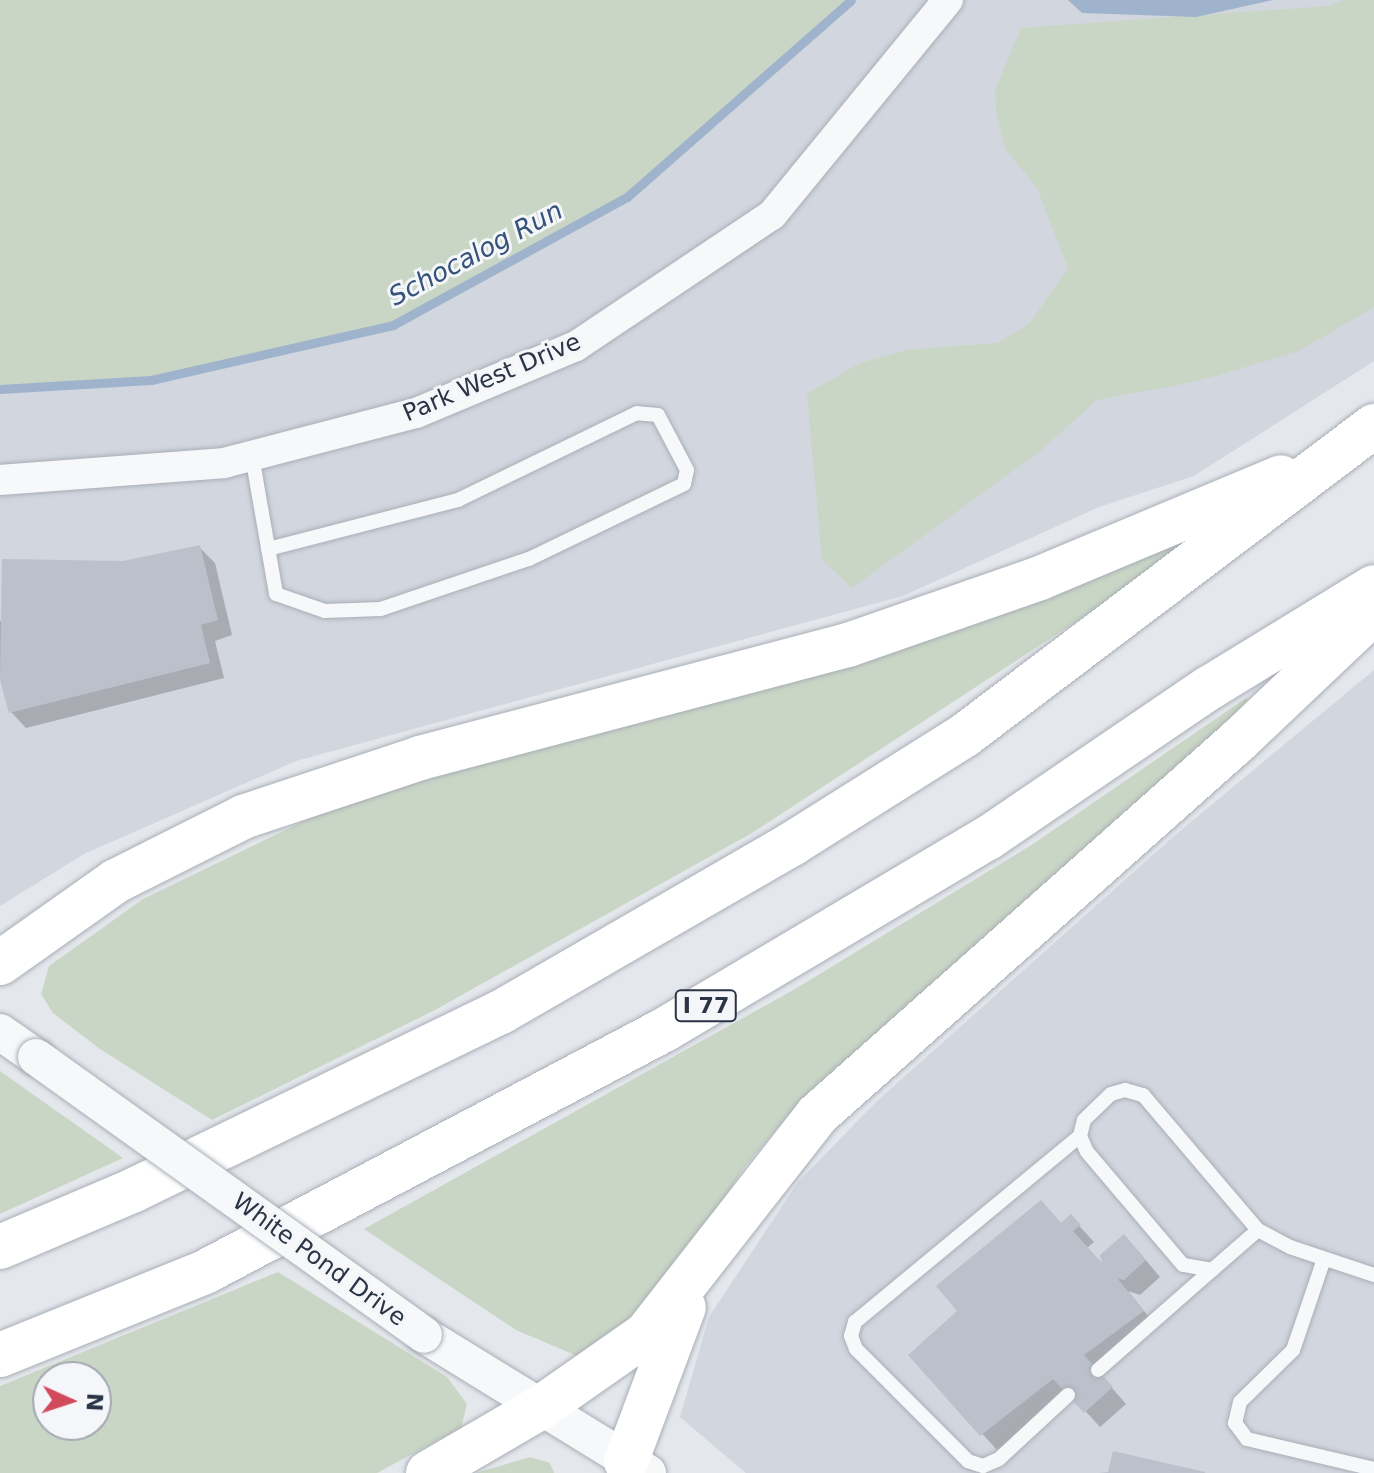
<!DOCTYPE html>
<html>
<head>
<meta charset="utf-8">
<style>
	body { margin:0 }
	#map { position:relative; width:1374px; height:1473px; overflow:hidden; background:#e4e7ec; font-family:"DejaVu Sans",sans-serif }
	div>[style] { position:absolute }
	.built>* { inset:0; background:#d2d6de }
	.green>* { inset:0; background:#c9d6c5 }
	.water>* { inset:0; background:#9fb4cc }
	.shadow>* { inset:0; background:#0003 }
	.stream>* { height:9px; margin:-4.5px; padding:0 4.5px; transform-origin:4.5px; border-radius:4.5px; background:#9fb4cc }
	.building>* { inset:0; background:#bbc0ca }
	.roads { filter:drop-shadow(0 0 2px #a9aeb7) drop-shadow(0 0 2px #a9aeb7) }
	.service>* { height:14px; margin:-7px; padding:0 7px; transform-origin:7px; border-radius:7px; background:#f7f8fa }
	.minor>* { height:30px; margin:-15px; padding:0 15px; transform-origin:15px; border-radius:15px; background:#f7f8fa }
	.tertiary>* { height:36px; margin:-18px; padding:0 18px; transform-origin:18px; border-radius:18px; background:#f7f8fa }
	.motorway>* { height:44px; margin:-22px; padding:0 22px; transform-origin:22px; border-radius:22px; background:#fff }
	.bridges { filter:drop-shadow(0 0 2px #a9aeb7) drop-shadow(0 0 2px #a9aeb7) }
	.tertiary-bridge>* { height:36px; margin:-18px; padding:0 18px; transform-origin:18px; border-radius:18px; background:#f7f8fa }
	span { translate:-50% -50%; white-space:nowrap; text-align:center; line-height:1.15; -webkit-text-stroke:6px #f4f6f9; paint-order:stroke }
	.shield-label span { padding:2px 6px; background:#f4f6f9; border:2px solid; border-radius:6px; -webkit-text-stroke-width:0 }
	.shield-label { font-size:22px; color:#2b3445; font-weight:700 }
	.street-label { font-size:24px; color:#2b3445 }
	.water-label { font-size:26px; color:#34527a; font-style:italic }
	.north { position:absolute; left:32px; top:1361px; width:80px; height:80px; box-sizing:border-box; background:#f4f6f9; border:2px solid #a4a8b1; border-radius:50%; rotate:93deg; font-size:22px; font-weight:700; line-height:32px; text-align:center; color:#2b3445 }
	.north::after { content:''; display:block; margin:auto; width:28px; height:36px; background:#d1495b; clip-path:polygon(50% 0,100% 100%,50% 72%,0 100%) }
</style>
</head>
<body>
<div id="map">
	<div class="built">
		<i style="clip-path:polygon(851px 0,1374px 0,1374px 361px,1194px 476px,1099px 507px,903px 596px,296px 761px,84px 854px,0 906px,0 389px,151px 380px)"></i>
		<i style="clip-path:polygon(1374px 670px,1374px 1473px,746px 1473px,680px 1417px,709px 1317px,798px 1182px,877px 1101px,1174px 836px)"></i>
	</div>
	<div class="green">
		<i style="clip-path:polygon(0 0,851px 0,627px 197px,393px 325px,151px 380px,0 389px)"></i>
		<i style="clip-path:polygon(1344px 0,1374px 0,1374px 307px,1297px 352px,1194px 382px,1097px 400px,1039px 452px,852px 588px,822px 560px,807px 394px,860px 363px,906px 350px,997px 343px,1029px 324px,1068px 268px,1037px 188px,1005px 149px,997px 118px,995px 91px,1021px 28px,1328px 6px)"></i>
		<i style="clip-path:polygon(1202px 521px,1172px 559px,752px 833px,435px 1010px,212px 1120px,100px 1049px,53px 1013px,41px 994px,49px 966px,143px 899px,333px 807px,568px 733px,935px 638px,1157px 547px)"></i>
		<i style="clip-path:polygon(1246px 698px,1254px 711px,800px 1101px,743px 1169px,667px 1291px,582px 1358px,516px 1330px,364px 1229px,795px 989px,1033px 844px)"></i>
		<i style="clip-path:polygon(0 1071px,123px 1158px,0 1214px)"></i>
		<i style="clip-path:polygon(evenodd,278px 1272px,447px 1377px,467px 1404px,461px 1428px,377px 1473px,0 1473px,0 1386px,278px 1272px,48px 1377px,96px 1377px,96px 1425px,48px 1425px,48px 1377px)"></i>
		<i style="clip-path:polygon(530px 1457px,550px 1463px,554px 1473px,476px 1473px)"></i>
	</div>
	<div class="water">
		<i style="clip-path:polygon(1068px 0,1273px 0,1196px 17px,1082px 13px)"></i>
	</div>
	<div class="shadow">
		<i style="clip-path:polygon(199px 547px,215px 563px,232px 635px,215px 641px,224px 678px,26px 728px,11px 712px,0 672px,0 621px,123px 563px)"></i>
		<i style="clip-path:polygon(1071px 1217px,1094px 1242px,1087px 1248px,1105px 1268px,1139px 1252px,1160px 1277px,1140px 1295px,1128px 1291px,1157px 1327px,1098px 1372px,1126px 1404px,1100px 1427px,1069px 1393px,997px 1450px,911px 1355px)"></i>
	</div>
	<div class="stream">
		<i style="left:0;top:389px;width:151px;rotate:-3.4deg"></i>
		<i style="left:151px;top:380px;width:248px;rotate:-12.8deg"></i>
		<i style="left:393px;top:325px;width:267px;rotate:-28.7deg"></i>
		<i style="left:627px;top:197px;width:298px;rotate:-41.3deg"></i>
	</div>
	<div class="building">
		<i style="clip-path:polygon(200px 545px,218px 620px,201px 625px,210px 663px,9px 713px,0 680px,2px 559px,123px 561px)"></i>
		<i style="clip-path:polygon(1041px 1200px,1061px 1223px,1071px 1214px,1081px 1225px,1073px 1231px,1102px 1263px,1100px 1255px,1124px 1234px,1146px 1260px,1124px 1280px,1117px 1278px,1144px 1311px,1084px 1355px,1113px 1387px,1084px 1413px,1053px 1379px,980px 1436px,908px 1355px,957px 1311px,936px 1286px)"></i>
		<i style="clip-path:polygon(1113px 1451px,1205px 1472px,1205px 1473px,1099px 1473px,1108px 1472px)"></i>
	</div>
	<div class="roads">
		<div class="service">
			<i style="left:252px;top:456px;width:140px;rotate:80.1deg"></i>
			<i style="left:276px;top:594px;width:52px;rotate:19.1deg"></i>
			<i style="left:325px;top:611px;width:56px;rotate:-2deg"></i>
			<i style="left:381px;top:609px;width:156px;rotate:-18.7deg"></i>
			<i style="left:529px;top:559px;width:172px;rotate:-25.8deg"></i>
			<i style="left:684px;top:484px;width:14px;rotate:-78deg"></i>
			<i style="left:687px;top:470px;width:62px;rotate:-117.8deg"></i>
			<i style="left:658px;top:415px;width:21px;rotate:-175deg"></i>
			<i style="left:637px;top:413px;width:199px;rotate:154.1deg"></i>
			<i style="left:458px;top:500px;width:196px;rotate:165.5deg"></i>
			<i style="left:1258px;top:1230px;width:61px;rotate:139deg"></i>
			<i style="left:1212px;top:1270px;width:29px;rotate:-170deg"></i>
			<i style="left:1183px;top:1265px;width:148px;rotate:-130.3deg"></i>
			<i style="left:1087px;top:1152px;width:17px;rotate:-114deg"></i>
			<i style="left:1080px;top:1136px;width:16px;rotate:-76deg"></i>
			<i style="left:1084px;top:1120px;width:37px;rotate:-44deg"></i>
			<i style="left:1111px;top:1094px;width:15px;rotate:-16deg"></i>
			<i style="left:1125px;top:1090px;width:19px;rotate:16deg"></i>
			<i style="left:1143px;top:1095px;width:177px;rotate:49.6deg"></i>
			<i style="left:1258px;top:1230px;width:36px;rotate:28deg"></i>
			<i style="left:1290px;top:1247px;width:89px;rotate:18.4deg"></i>
			<i style="left:1324px;top:1259px;width:96px;rotate:108.8deg"></i>
			<i style="left:1293px;top:1350px;width:74px;rotate:135.5deg"></i>
			<i style="left:1240px;top:1402px;width:22px;rotate:103deg"></i>
			<i style="left:1235px;top:1423px;width:20px;rotate:53deg"></i>
			<i style="left:1247px;top:1439px;width:130px;rotate:13.3deg"></i>
			<i style="left:1098px;top:1370px;width:152px;rotate:-41.3deg"></i>
			<i style="left:1068px;top:1395px;width:94px;rotate:137.2deg"></i>
			<i style="left:999px;top:1459px;width:17px;rotate:156deg"></i>
			<i style="left:983px;top:1466px;width:16px;rotate:-162deg"></i>
			<i style="left:968px;top:1461px;width:158px;rotate:-135deg"></i>
			<i style="left:856px;top:1349px;width:14px;rotate:-111deg"></i>
			<i style="left:851px;top:1336px;width:15px;rotate:-74deg"></i>
			<i style="left:855px;top:1322px;width:292px;rotate:-39.6deg"></i>
		</div>
		<div class="minor">
			<i style="left:0;top:480px;width:225px;rotate:-4.3deg"></i>
			<i style="left:224px;top:463px;width:198px;rotate:-14.6deg"></i>
			<i style="left:416px;top:413px;width:173px;rotate:-22.7deg"></i>
			<i style="left:576px;top:346px;width:236px;rotate:-33.8deg"></i>
			<i style="left:772px;top:215px;width:278px;rotate:-50.7deg"></i>
		</div>
		<div class="tertiary">
			<i style="left:0;top:1032px;width:44px;rotate:34.8deg"></i>
			<i style="left:424px;top:1335px;width:263px;rotate:31.6deg"></i>
		</div>
		<div class="motorway">
			<i style="left:0;top:963px;width:142px;rotate:-35.3deg"></i>
			<i style="left:116px;top:881px;width:142px;rotate:-26.7deg"></i>
			<i style="left:243px;top:817px;width:187px;rotate:-18.4deg"></i>
			<i style="left:420px;top:758px;width:443px;rotate:-14.8deg"></i>
			<i style="left:848px;top:645px;width:203px;rotate:-19.2deg"></i>
			<i style="left:1040px;top:578px;width:261px;rotate:-22.7deg"></i>
			<i style="left:0;top:1247px;width:146px;rotate:-23deg"></i>
			<i style="left:134px;top:1190px;width:408px;rotate:-25.9deg"></i>
			<i style="left:501px;top:1012px;width:336px;rotate:-30deg"></i>
			<i style="left:792px;top:844px;width:204px;rotate:-32.2deg"></i>
			<i style="left:965px;top:735px;width:513px;rotate:-37.07deg"></i>
			<i style="left:0;top:1355px;width:221px;rotate:-22deg"></i>
			<i style="left:205px;top:1272px;width:519px;rotate:-27.8deg"></i>
			<i style="left:664px;top:1030px;width:377px;rotate:-30.7deg"></i>
			<i style="left:988px;top:838px;width:267px;rotate:-34.2deg"></i>
			<i style="left:1209px;top:688px;width:193px;rotate:-31.5deg"></i>
			<i style="left:626px;top:1462px;width:165px;rotate:-69.5deg"></i>
			<i style="left:428px;top:1473px;width:133px;rotate:-30.2deg"></i>
			<i style="left:543px;top:1406px;width:126px;rotate:-35deg"></i>
			<i style="left:646px;top:1334px;width:278px;rotate:-52deg"></i>
			<i style="left:817px;top:1115px;width:563px;rotate:-41.62deg"></i>
			<i style="left:1238px;top:741px;width:187px;rotate:-43.5deg"></i>
		</div>
	</div>
	<div class="bridges">
		<div class="tertiary-bridge">
			<i style="left:36px;top:1057px;width:477px;rotate:35.6deg"></i>
		</div>
	</div>
	<div class="shield-label">
		<span style="left:706px;top:1006px">I 77</span>
	</div>
	<div class="street-label">
		<span style="left:492px;top:378px;rotate:-23deg">Park West Drive</span>
		<span style="left:319px;top:1260px;rotate:36deg">White Pond Drive</span>
	</div>
	<div class="water-label">
		<span style="left:476px;top:254px;rotate:-28deg">Schocalog Run</span>
	</div>
	<div class="north">N</div>
</div>
</body>
</html>
